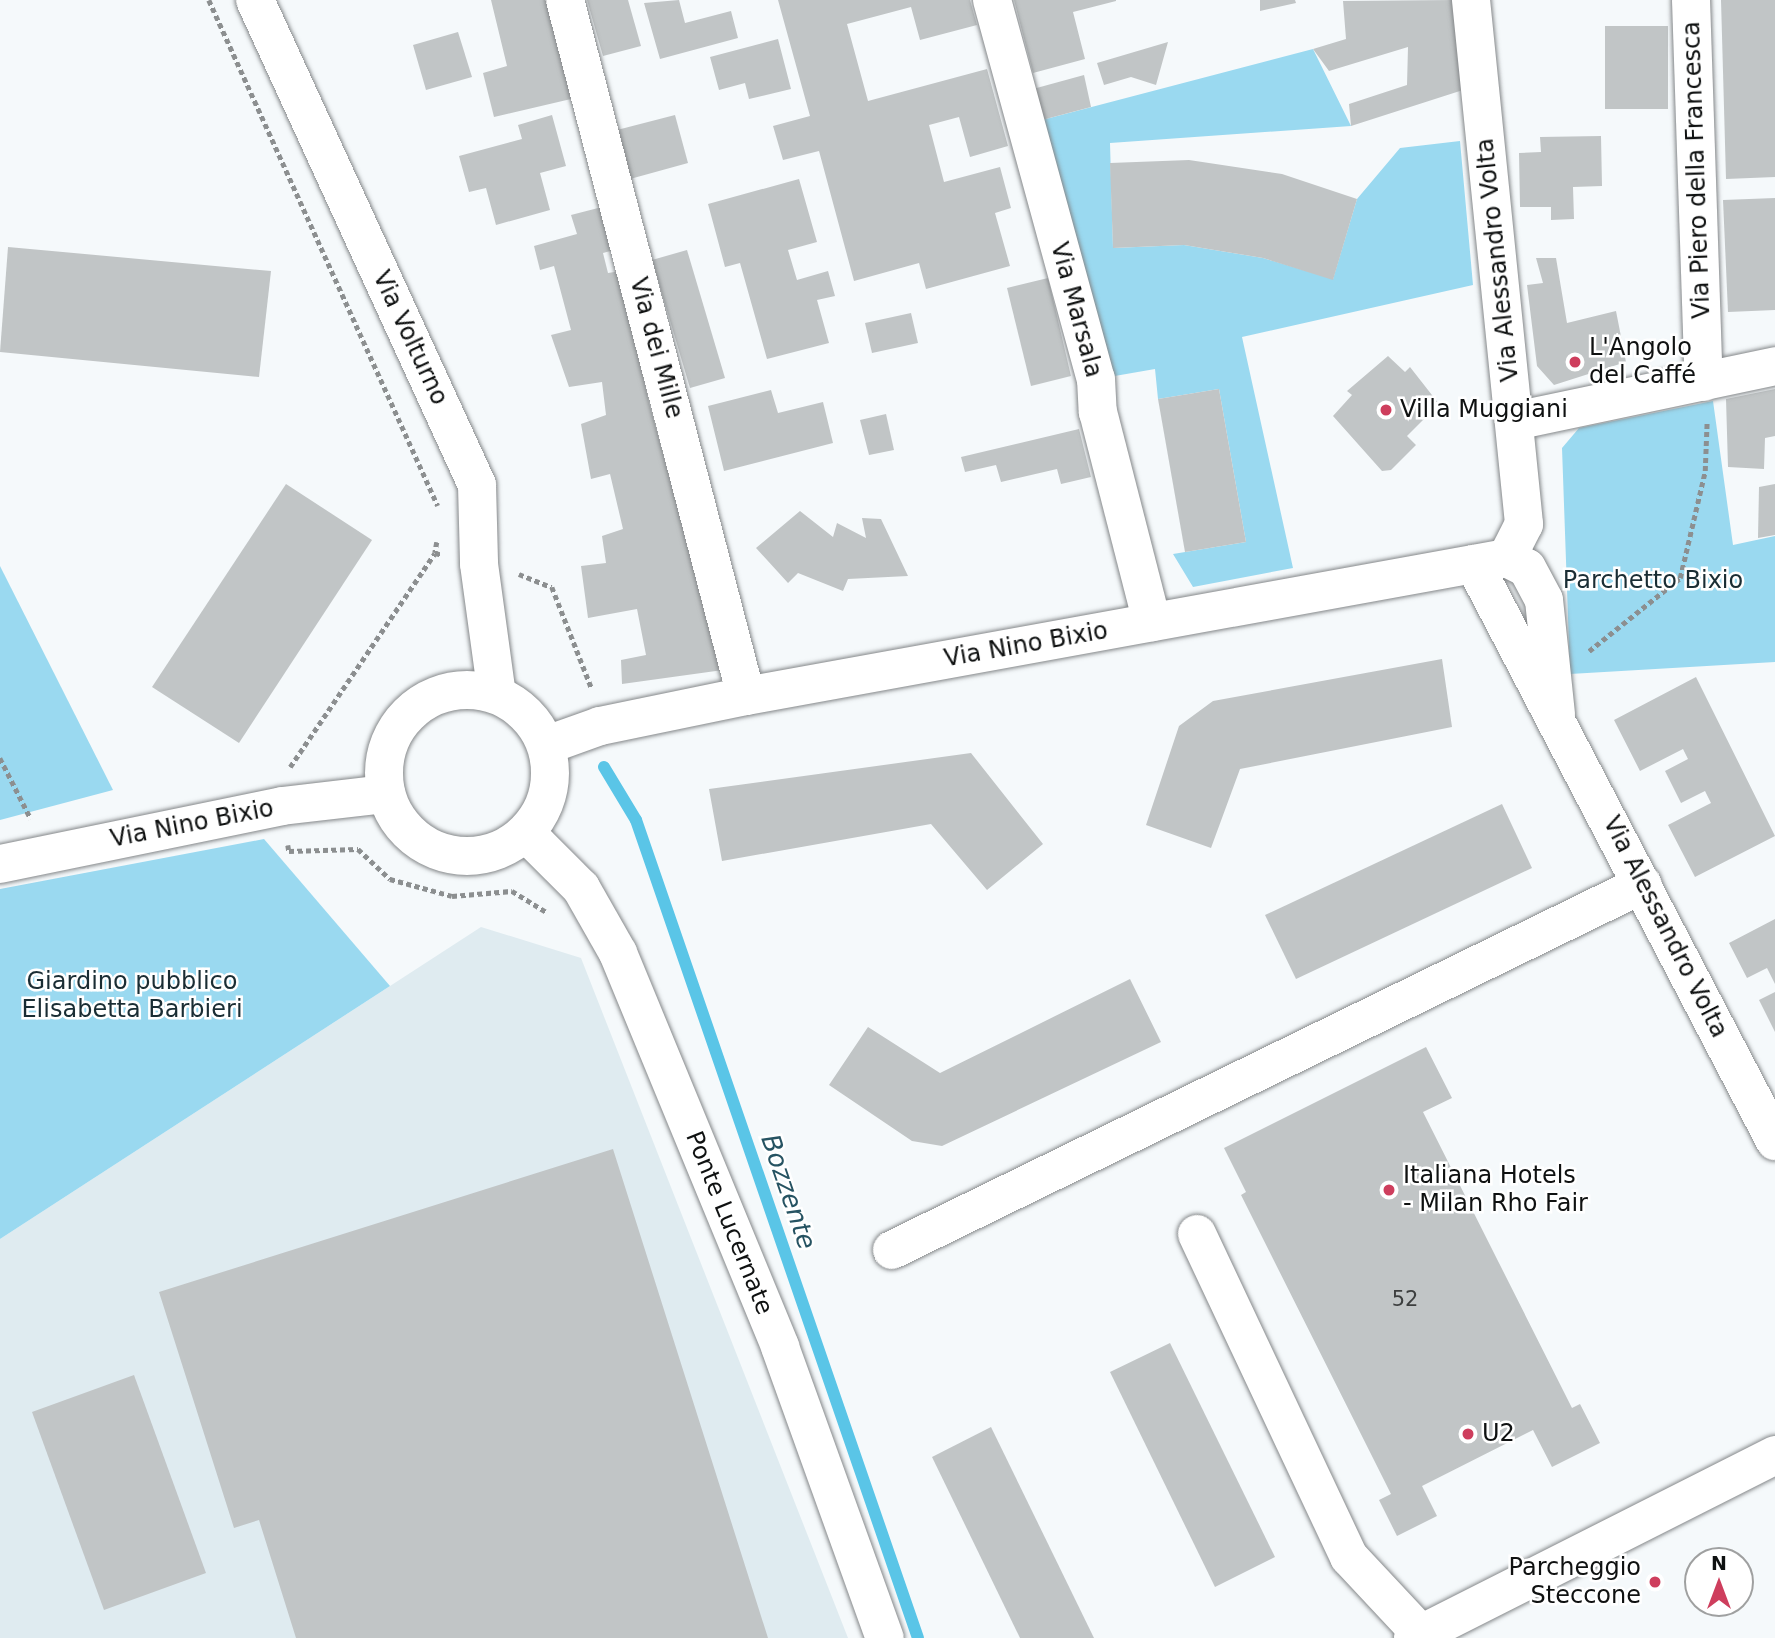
<!DOCTYPE html>
<html>
<head>
<meta charset="utf-8">
<style>
	body { margin:0 }
	#map { position:relative; width:1775px; height:1638px; overflow:hidden; background:#f5f9fb; font-family:"DejaVu Sans",sans-serif }
	div>[style] { position:absolute }
	.built>* { inset:0; background:#dfebf0 }
	.green>* { inset:0; background:#9ad9f0 }
	.stream>* { height:12px; margin:-6px; padding:0 6px; transform-origin:6px; border-radius:6px; background:#5ac5e7 }
	.building>* { inset:0; background:#c1c5c6 }
	.path>* { height:4.5px; margin-top:-2.25px; transform-origin:0; background:repeating-linear-gradient(90deg,#8c8f90 0 5px,transparent 0 8.5px) }
	.roads { filter:drop-shadow(0 0 2px #85888a) drop-shadow(0 0 2px #85888a) }
	.minor>* { height:38px; margin:-19px; padding:0 19px; transform-origin:19px; border-radius:19px; background:#fff }
	.minor>.ring { margin:-19px; padding:0; box-sizing:content-box; background:none; border:38px solid #fff; border-radius:50% }
	.dots>* { width:19px; height:19px; translate:-50% -50%; box-sizing:border-box; border:4px solid #fff; border-radius:50% }
	span { translate:-50% -50%; white-space:nowrap; text-align:center; line-height:1.15; -webkit-text-stroke:5px #fff; paint-order:stroke }
	.number-label { font-size:21px; color:#3c3e3e }
	.number-label span { -webkit-text-stroke-width:0 }
	.street-label { font-size:24px; color:#0f1111 }
	.poi-label { font-size:24px; color:#0f1111 }
	.left { translate:0 -50%; text-align:left }
	.right { translate:-100% -50%; text-align:right }
	.park-label { font-size:24px; color:#1a2d34 }
	.water-label { font-size:26px; color:#265362; font-style:italic }
	.north { position:absolute; left:1684px; top:1547px; width:70px; height:70px; box-sizing:border-box; background:#fff; border:2px solid #9fa0a0; border-radius:50%; rotate:0deg; font-size:19px; font-weight:700; line-height:28px; text-align:center; color:#0f1111 }
	.north::after { content:''; display:block; margin:auto; width:24px; height:32px; background:#ce3e5d; clip-path:polygon(50% 0,100% 100%,50% 72%,0 100%) }
</style>
</head>
<body>
<div id="map">
	<div class="built">
		<i style="clip-path:polygon(481px 927px,581px 958px,848px 1638px,0 1638px,0 1239px)"></i>
	</div>
	<div class="green">
		<i style="clip-path:polygon(1313px 49px,1351px 126px,1110px 143px,1113px 248px,1184px 245px,1263px 258px,1333px 279px,1357px 199px,1400px 148px,1460px 141px,1473px 285px,1242px 337px,1293px 568px,1193px 587px,1173px 554px,1246px 542px,1219px 389px,1158px 399px,1155px 369px,1109px 377px,1042px 120px)"></i>
		<i style="clip-path:polygon(1713px 401px,1733px 545px,1775px 536px,1775px 662px,1570px 674px,1562px 448px,1579px 428px)"></i>
		<i style="clip-path:polygon(0 566px,113px 790px,0 820px)"></i>
		<i style="clip-path:polygon(264px 839px,390px 986px,0 1239px,0 889px)"></i>
	</div>
	<div class="stream">
		<i style="left:604px;top:767px;width:62px;rotate:58.9deg"></i>
		<i style="left:636px;top:820px;width:865px;rotate:70.98deg"></i>
	</div>
	<div class="building">
		<i style="clip-path:polygon(491px 0,548px 0,571px 99px,494px 117px,483px 73px,507px 66px)"></i>
		<i style="clip-path:polygon(587px 0,628px 0,641px 46px,603px 56px)"></i>
		<i style="clip-path:polygon(679px 0,685px 23px,731px 11px,738px 38px,660px 59px,644px 3px)"></i>
		<i style="clip-path:polygon(778px 0,970px 0,977px 25px,920px 40px,911px 7px,847px 24px,868px 101px,987px 69px,1008px 146px,970px 157px,959px 117px,929px 125px,944px 182px,1000px 167px,1011px 208px,995px 213px,1010px 266px,926px 289px,919px 263px,854px 281px,819px 151px,783px 160px,773px 126px,810px 116px)"></i>
		<i style="clip-path:polygon(1014px 0,1116px 0,1116px 1px,1073px 12px,1085px 59px,1033px 73px)"></i>
		<i style="clip-path:polygon(1260px 0,1295px 0,1296px 3px,1260px 11px)"></i>
		<i style="clip-path:polygon(1453px 0,1463px 90px,1351px 126px,1349px 104px,1407px 85px,1408px 47px,1329px 71px,1313px 49px,1346px 39px,1343px 1px)"></i>
		<i style="clip-path:polygon(1721px 0,1775px 0,1775px 177px,1726px 179px)"></i>
		<i style="clip-path:polygon(1605px 26px,1668px 26px,1668px 109px,1605px 109px)"></i>
		<i style="clip-path:polygon(458px 32px,472px 77px,426px 90px,413px 45px)"></i>
		<i style="clip-path:polygon(778px 39px,791px 89px,749px 99px,745px 83px,719px 90px,710px 57px)"></i>
		<i style="clip-path:polygon(1168px 42px,1156px 85px,1131px 77px,1104px 85px,1097px 63px)"></i>
		<i style="clip-path:polygon(1084px 75px,1091px 107px,1042px 120px,1033px 89px)"></i>
		<i style="clip-path:polygon(552px 115px,566px 166px,540px 173px,550px 210px,496px 225px,486px 188px,469px 192px,459px 156px,522px 139px,518px 125px)"></i>
		<i style="clip-path:polygon(675px 115px,688px 163px,630px 179px,617px 130px)"></i>
		<i style="clip-path:polygon(1601px 136px,1602px 186px,1573px 187px,1574px 219px,1551px 220px,1551px 207px,1520px 207px,1519px 153px,1541px 152px,1540px 137px)"></i>
		<i style="clip-path:polygon(1189px 160px,1282px 174px,1357px 199px,1333px 280px,1263px 258px,1184px 245px,1113px 248px,1110px 163px)"></i>
		<i style="clip-path:polygon(799px 179px,817px 242px,788px 250px,797px 280px,828px 271px,835px 296px,817px 300px,829px 343px,767px 359px,740px 263px,725px 267px,708px 204px)"></i>
		<i style="clip-path:polygon(1775px 198px,1775px 310px,1728px 312px,1723px 200px)"></i>
		<i style="clip-path:polygon(602px 207px,614px 250px,603px 253px,608px 273px,621px 271px,649px 403px,723px 670px,622px 684px,621px 660px,646px 655px,637px 609px,588px 618px,581px 566px,606px 563px,602px 536px,623px 529px,610px 474px,591px 479px,581px 424px,606px 415px,602px 382px,569px 387px,551px 335px,571px 330px,554px 266px,540px 270px,534px 246px,577px 234px,571px 215px)"></i>
		<i style="clip-path:polygon(8px 247px,271px 271px,259px 377px,0 352px)"></i>
		<i style="clip-path:polygon(687px 250px,725px 378px,690px 388px,652px 260px)"></i>
		<i style="clip-path:polygon(1536px 258px,1556px 258px,1567px 323px,1616px 311px,1626px 362px,1554px 385px,1537px 366px,1527px 285px,1543px 283px)"></i>
		<i style="clip-path:polygon(1048px 278px,1071px 376px,1031px 386px,1007px 288px)"></i>
		<i style="clip-path:polygon(911px 313px,918px 343px,872px 353px,865px 323px)"></i>
		<i style="clip-path:polygon(1388px 356px,1405px 372px,1410px 367px,1439px 404px,1407px 436px,1416px 445px,1391px 470px,1382px 471px,1333px 416px,1352px 395px,1347px 391px)"></i>
		<i style="clip-path:polygon(1219px 389px,1246px 542px,1185px 552px,1158px 399px)"></i>
		<i style="clip-path:polygon(1775px 389px,1775px 436px,1765px 438px,1764px 469px,1728px 467px,1726px 399px)"></i>
		<i style="clip-path:polygon(771px 390px,778px 413px,823px 402px,833px 443px,724px 471px,708px 406px)"></i>
		<i style="clip-path:polygon(886px 414px,894px 450px,869px 455px,860px 420px)"></i>
		<i style="clip-path:polygon(1079px 429px,1091px 477px,1061px 484px,1057px 469px,1001px 482px,996px 465px,965px 472px,961px 457px)"></i>
		<i style="clip-path:polygon(286px 484px,372px 540px,239px 743px,152px 687px)"></i>
		<i style="clip-path:polygon(1775px 484px,1775px 535px,1758px 538px,1759px 487px)"></i>
		<i style="clip-path:polygon(800px 511px,833px 537px,837px 523px,866px 538px,862px 518px,881px 519px,908px 576px,848px 579px,843px 591px,798px 573px,788px 583px,756px 548px)"></i>
		<i style="clip-path:polygon(1442px 659px,1452px 727px,1240px 769px,1211px 848px,1146px 825px,1179px 726px,1213px 701px)"></i>
		<i style="clip-path:polygon(1696px 677px,1775px 836px,1695px 877px,1668px 825px,1711px 803px,1705px 791px,1681px 803px,1665px 771px,1688px 759px,1683px 749px,1640px 771px,1614px 720px)"></i>
		<i style="clip-path:polygon(971px 753px,1043px 844px,987px 890px,931px 824px,722px 861px,709px 789px)"></i>
		<i style="clip-path:polygon(1502px 804px,1532px 868px,1296px 979px,1265px 915px)"></i>
		<i style="clip-path:polygon(1775px 919px,1775px 984px,1767px 968px,1747px 978px,1729px 943px)"></i>
		<i style="clip-path:polygon(1130px 979px,1161px 1042px,942px 1146px,912px 1141px,829px 1085px,868px 1027px,940px 1073px)"></i>
		<i style="clip-path:polygon(1775px 992px,1775px 1032px,1759px 1000px)"></i>
		<i style="clip-path:polygon(1426px 1047px,1452px 1098px,1423px 1112px,1572px 1408px,1580px 1404px,1600px 1443px,1552px 1467px,1533px 1430px,1422px 1486px,1437px 1516px,1397px 1536px,1379px 1500px,1391px 1494px,1241px 1195px,1246px 1192px,1224px 1148px)"></i>
		<i style="clip-path:polygon(613px 1149px,768px 1638px,296px 1638px,259px 1520px,234px 1528px,159px 1292px)"></i>
		<i style="clip-path:polygon(1170px 1343px,1275px 1557px,1215px 1587px,1110px 1372px)"></i>
		<i style="clip-path:polygon(134px 1375px,206px 1573px,104px 1610px,32px 1412px)"></i>
		<i style="clip-path:polygon(991px 1427px,1094px 1638px,1020px 1638px,932px 1457px)"></i>
	</div>
	<div class="path">
		<i style="left:209px;top:0;width:555px;rotate:65.65deg"></i>
		<i style="left:437px;top:542px;width:11px;rotate:100deg"></i>
		<i style="left:435px;top:553px;width:8px;rotate:14deg"></i>
		<i style="left:519px;top:574px;width:35px;rotate:22deg"></i>
		<i style="left:552px;top:587px;width:110px;rotate:68.6deg"></i>
		<i style="left:1589px;top:651px;width:117px;rotate:-38.7deg"></i>
		<i style="left:1680px;top:578px;width:110px;rotate:-76.8deg"></i>
		<i style="left:1705px;top:471px;width:51px;rotate:-87.8deg"></i>
		<i style="left:0;top:758px;width:68px;rotate:63.1deg"></i>
		<i style="left:290px;top:767px;width:258px;rotate:-55.9deg"></i>
		<i style="left:288px;top:845px;width:6px;rotate:81deg"></i>
		<i style="left:289px;top:851px;width:69px;rotate:-1.7deg"></i>
		<i style="left:358px;top:849px;width:44px;rotate:43.2deg"></i>
		<i style="left:390px;top:879px;width:64px;rotate:15.3deg"></i>
		<i style="left:452px;top:896px;width:60px;rotate:-4.8deg"></i>
		<i style="left:512px;top:891px;width:42px;rotate:31.4deg"></i>
	</div>
	<div class="roads">
		<div class="minor">
			<i style="left:255px;top:0;width:533px;rotate:65.4deg"></i>
			<i style="left:477px;top:485px;width:79px;rotate:88.5deg"></i>
			<i style="left:479px;top:564px;width:132px;rotate:82.2deg"></i>
			<i style="left:565px;top:0;width:719px;rotate:75.42deg"></i>
			<i style="left:992px;top:0;width:393px;rotate:74.7deg"></i>
			<i style="left:1096px;top:379px;width:33px;rotate:87deg"></i>
			<i style="left:1098px;top:412px;width:217px;rotate:75.6deg"></i>
			<i style="left:1471px;top:0;width:527px;rotate:84.22deg"></i>
			<i style="left:1524px;top:524px;width:38px;rotate:117deg"></i>
			<i style="left:1691px;top:0;width:382px;rotate:88.1deg"></i>
			<i style="left:1515px;top:421px;width:266px;rotate:-11.9deg"></i>
			<i style="left:1474px;top:564px;width:651px;rotate:62.45deg"></i>
			<i class="ring" style="left:384px;top:690px;width:128px;height:128px"></i>
			<i style="left:547px;top:745px;width:56px;rotate:-19.7deg"></i>
			<i style="left:600px;top:726px;width:149px;rotate:-11.6deg"></i>
			<i style="left:746px;top:696px;width:773px;rotate:-10.28deg"></i>
			<i style="left:1507px;top:558px;width:22px;rotate:27deg"></i>
			<i style="left:1527px;top:568px;width:36px;rotate:62deg"></i>
			<i style="left:1544px;top:600px;width:115px;rotate:84deg"></i>
			<i style="left:526px;top:833px;width:78px;rotate:45deg"></i>
			<i style="left:581px;top:888px;width:75px;rotate:60.4deg"></i>
			<i style="left:618px;top:953px;width:426px;rotate:67.6deg"></i>
			<i style="left:780px;top:1347px;width:309px;rotate:70.2deg"></i>
			<i style="left:0;top:864px;width:288px;rotate:-11.6deg"></i>
			<i style="left:282px;top:806px;width:105px;rotate:-6.6deg"></i>
			<i style="left:1197px;top:1234px;width:357px;rotate:64.8deg"></i>
			<i style="left:1349px;top:1557px;width:105px;rotate:46.9deg"></i>
			<i style="left:892px;top:1250px;width:835px;rotate:-25.98deg"></i>
			<i style="left:1413px;top:1638px;width:406px;rotate:-26.8deg"></i>
		</div>
	</div>
	<div class="dots">
		<i style="left:1575px;top:362px;background:#ce3e5d"></i>
		<i style="left:1386px;top:410px;background:#ce3e5d"></i>
		<i style="left:1389px;top:1190px;background:#ce3e5d"></i>
		<i style="left:1468px;top:1434px;background:#ce3e5d"></i>
		<i style="left:1655px;top:1582px;background:#ce3e5d"></i>
	</div>
	<div class="number-label">
		<span style="left:1405px;top:1299px">52</span>
	</div>
	<div class="street-label">
		<span style="left:1697px;top:170px;rotate:-92deg">Via Piero della Francesca</span>
		<span style="left:1498px;top:260px;rotate:-96deg">Via Alessandro Volta</span>
		<span style="left:1076px;top:310px;rotate:75deg">Via Marsala</span>
		<span style="left:410px;top:338px;rotate:65deg">Via Volturno</span>
		<span style="left:656px;top:348px;rotate:75deg">Via dei Mille</span>
		<span style="left:1026px;top:645px;rotate:-10deg">Via Nino Bixio</span>
		<span style="left:192px;top:824px;rotate:-11deg">Via Nino Bixio</span>
		<span style="left:1665px;top:927px;rotate:63deg">Via Alessandro Volta</span>
		<span style="left:729px;top:1223px;rotate:68deg">Ponte Lucernate</span>
	</div>
	<div class="poi-label">
		<span class="left" style="left:1589px;top:362px">L'Angolo<br>del Caffé</span>
		<span class="left" style="left:1400px;top:410px">Villa Muggiani</span>
		<span class="left" style="left:1403px;top:1190px">Italiana Hotels<br>- Milan Rho Fair</span>
		<span class="left" style="left:1482px;top:1434px">U2</span>
		<span class="right" style="left:1641px;top:1582px">Parcheggio<br>Steccone</span>
	</div>
	<div class="park-label">
		<span style="left:1653px;top:581px">Parchetto Bixio</span>
		<span style="left:132px;top:996px">Giardino pubblico<br>Elisabetta Barbieri</span>
	</div>
	<div class="water-label">
		<span style="left:788px;top:1192px;rotate:71deg">Bozzente</span>
	</div>
	<div class="north">N</div>
</div>
</body>
</html>
